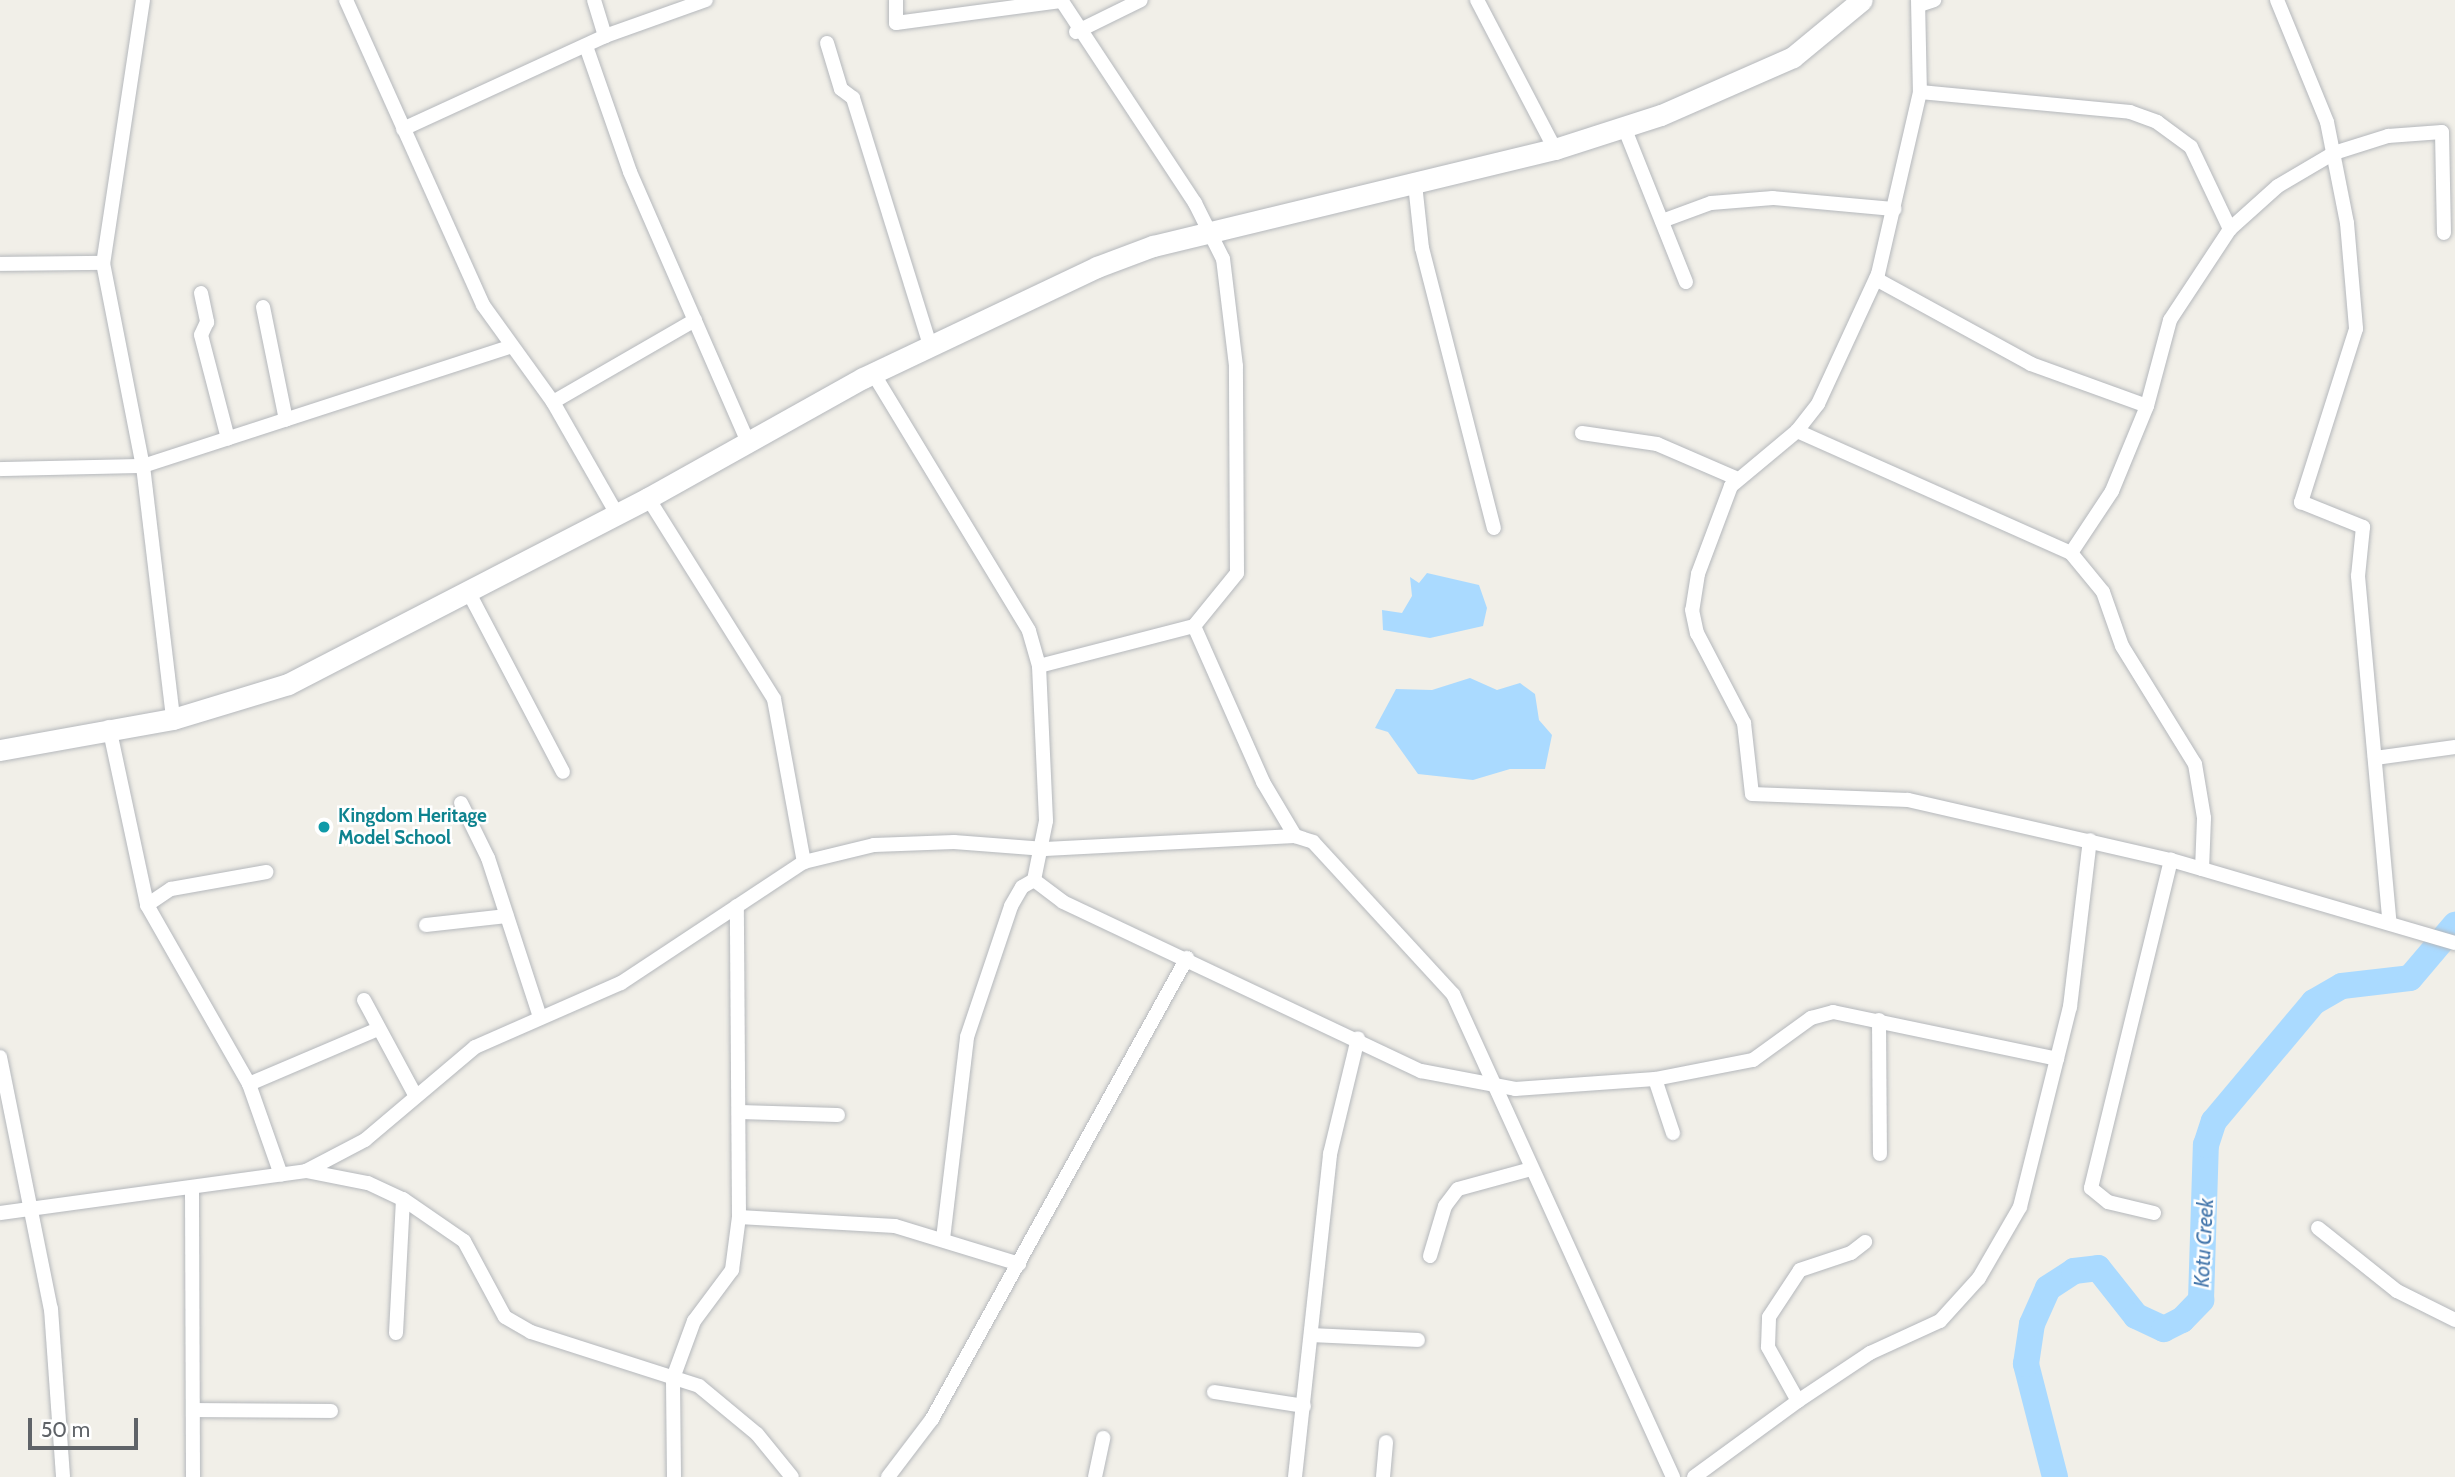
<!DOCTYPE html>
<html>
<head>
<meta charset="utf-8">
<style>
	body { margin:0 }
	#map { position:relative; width:2455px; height:1477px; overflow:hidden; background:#f1efe8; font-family:Cabin,sans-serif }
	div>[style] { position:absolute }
	.water>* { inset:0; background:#aadaff }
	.river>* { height:26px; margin:-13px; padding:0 13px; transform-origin:13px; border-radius:13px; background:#aadaff }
	.roads { filter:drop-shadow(0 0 2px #b5b8bc) drop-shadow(0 0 2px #b5b8bc) }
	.street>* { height:14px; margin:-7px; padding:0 7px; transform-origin:7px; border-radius:7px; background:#fff }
	.secondary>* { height:21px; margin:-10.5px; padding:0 10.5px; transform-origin:10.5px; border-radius:10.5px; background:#fff }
	.dots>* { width:19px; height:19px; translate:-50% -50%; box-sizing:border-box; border:4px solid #fff; border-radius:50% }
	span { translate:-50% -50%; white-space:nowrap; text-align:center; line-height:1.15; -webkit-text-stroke:5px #fff; paint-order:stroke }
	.culture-label { font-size:19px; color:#0d838f; font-weight:700 }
	.left { translate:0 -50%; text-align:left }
	.water-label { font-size:21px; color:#4174aa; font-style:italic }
	.scale { position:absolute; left:28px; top:1418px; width:110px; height:32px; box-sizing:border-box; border:4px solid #5f6368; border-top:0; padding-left:9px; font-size:21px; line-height:24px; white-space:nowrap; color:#5f6368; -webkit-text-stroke:5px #fff; paint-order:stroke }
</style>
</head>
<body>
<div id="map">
	<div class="water">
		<i style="clip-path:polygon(1427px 573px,1479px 585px,1487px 608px,1483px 626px,1430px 638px,1383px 630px,1382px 610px,1402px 613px,1412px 596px,1410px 577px,1419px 583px)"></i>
		<i style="clip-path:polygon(1470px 678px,1497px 690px,1520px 683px,1535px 694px,1539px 720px,1552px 735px,1545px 769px,1510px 769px,1473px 780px,1418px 774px,1388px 732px,1375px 728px,1396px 689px,1432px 690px)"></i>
	</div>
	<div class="river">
		<i style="left:2055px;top:1477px;width:117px;rotate:-104.4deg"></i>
		<i style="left:2026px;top:1364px;width:40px;rotate:-81.5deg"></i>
		<i style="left:2032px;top:1324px;width:39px;rotate:-66deg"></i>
		<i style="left:2048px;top:1288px;width:31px;rotate:-33deg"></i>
		<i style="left:2074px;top:1271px;width:24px;rotate:-7deg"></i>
		<i style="left:2098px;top:1268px;width:61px;rotate:51.6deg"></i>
		<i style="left:2136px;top:1316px;width:31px;rotate:25deg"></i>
		<i style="left:2164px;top:1329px;width:20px;rotate:-27deg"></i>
		<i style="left:2182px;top:1320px;width:28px;rotate:-46deg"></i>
		<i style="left:2201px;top:1300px;width:155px;rotate:-88.2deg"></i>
		<i style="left:2206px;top:1145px;width:25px;rotate:-72deg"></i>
		<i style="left:2214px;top:1121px;width:155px;rotate:-50deg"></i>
		<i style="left:2314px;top:1002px;width:32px;rotate:-30deg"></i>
		<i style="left:2342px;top:986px;width:68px;rotate:-6.7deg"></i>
		<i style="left:2410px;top:978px;width:70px;rotate:-49.7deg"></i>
	</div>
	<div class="roads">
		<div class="street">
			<i style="left:143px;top:0;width:266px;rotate:98.6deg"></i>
			<i style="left:103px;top:263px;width:207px;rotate:78.9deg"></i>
			<i style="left:143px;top:466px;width:255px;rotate:83.2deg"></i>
			<i style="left:346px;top:0;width:334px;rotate:65.8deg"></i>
			<i style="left:483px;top:305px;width:120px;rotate:54.2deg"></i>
			<i style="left:553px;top:402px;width:129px;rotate:60.3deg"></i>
			<i style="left:594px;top:0;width:38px;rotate:73deg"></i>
			<i style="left:896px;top:0;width:23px;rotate:90deg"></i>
			<i style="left:896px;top:23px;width:166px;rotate:-7.6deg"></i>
			<i style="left:1477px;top:0;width:168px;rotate:62.4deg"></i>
			<i style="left:1918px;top:0;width:92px;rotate:88.8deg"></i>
			<i style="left:1920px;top:92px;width:187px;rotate:103deg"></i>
			<i style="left:1878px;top:274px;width:143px;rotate:114.8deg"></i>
			<i style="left:1818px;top:404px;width:34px;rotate:128deg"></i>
			<i style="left:1797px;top:431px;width:86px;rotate:140.2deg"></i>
			<i style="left:1731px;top:486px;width:94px;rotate:110.6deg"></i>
			<i style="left:1698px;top:574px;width:36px;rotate:99deg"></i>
			<i style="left:1692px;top:610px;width:24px;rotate:78deg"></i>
			<i style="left:1697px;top:633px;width:102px;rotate:62.4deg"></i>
			<i style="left:1744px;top:723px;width:71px;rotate:83.6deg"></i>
			<i style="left:1752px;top:794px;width:156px;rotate:2.2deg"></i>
			<i style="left:1908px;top:800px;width:270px;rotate:12.9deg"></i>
			<i style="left:2171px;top:860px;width:296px;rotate:16.3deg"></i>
			<i style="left:2277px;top:0;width:132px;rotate:67.7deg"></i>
			<i style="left:2327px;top:122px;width:103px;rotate:78.8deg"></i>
			<i style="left:2347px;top:223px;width:106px;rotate:85.1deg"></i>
			<i style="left:2356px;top:329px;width:182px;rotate:107.6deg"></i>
			<i style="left:2301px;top:502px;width:67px;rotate:22deg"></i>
			<i style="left:2363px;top:527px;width:49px;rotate:95.8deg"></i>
			<i style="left:2358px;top:576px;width:344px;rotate:84.8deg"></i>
			<i style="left:1919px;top:5px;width:16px;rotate:-18deg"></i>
			<i style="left:1076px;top:32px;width:72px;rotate:-26.2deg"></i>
			<i style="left:827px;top:43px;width:48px;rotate:73.1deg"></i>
			<i style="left:841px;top:89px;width:15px;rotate:37deg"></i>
			<i style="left:853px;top:98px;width:259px;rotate:72.7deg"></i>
			<i style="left:587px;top:49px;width:130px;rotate:70.7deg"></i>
			<i style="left:630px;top:172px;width:292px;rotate:66.4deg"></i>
			<i style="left:1920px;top:92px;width:211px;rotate:5.4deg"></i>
			<i style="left:2130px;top:112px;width:29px;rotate:20deg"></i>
			<i style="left:2157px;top:122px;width:42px;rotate:36.3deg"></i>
			<i style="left:2191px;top:147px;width:91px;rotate:64.6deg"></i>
			<i style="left:1624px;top:127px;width:167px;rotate:68.2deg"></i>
			<i style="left:403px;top:129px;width:222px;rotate:-24.7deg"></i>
			<i style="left:605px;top:36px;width:107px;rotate:-19.6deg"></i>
			<i style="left:1415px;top:184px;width:64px;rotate:83.8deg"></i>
			<i style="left:1422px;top:248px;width:289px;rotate:75.6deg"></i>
			<i style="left:1662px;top:221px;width:52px;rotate:-20.2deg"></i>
			<i style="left:1711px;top:203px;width:62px;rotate:-4.6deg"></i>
			<i style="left:1773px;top:198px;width:122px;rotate:5.2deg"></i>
			<i style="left:0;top:264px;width:103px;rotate:-0.6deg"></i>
			<i style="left:1876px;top:279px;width:177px;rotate:28.7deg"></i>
			<i style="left:2031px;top:364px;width:123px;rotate:19.9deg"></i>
			<i style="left:201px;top:293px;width:30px;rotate:78deg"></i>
			<i style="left:207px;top:322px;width:14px;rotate:115deg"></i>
			<i style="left:201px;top:335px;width:107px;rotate:75.4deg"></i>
			<i style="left:263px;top:307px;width:115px;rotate:78.5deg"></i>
			<i style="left:873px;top:373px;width:301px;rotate:58.8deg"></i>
			<i style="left:1029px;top:631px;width:36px;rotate:74deg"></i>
			<i style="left:1039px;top:666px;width:155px;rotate:87.4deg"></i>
			<i style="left:1046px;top:821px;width:60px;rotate:101.5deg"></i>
			<i style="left:1034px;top:880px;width:36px;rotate:37deg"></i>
			<i style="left:1063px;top:902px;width:396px;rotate:25.3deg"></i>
			<i style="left:1421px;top:1071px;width:96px;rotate:10.8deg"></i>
			<i style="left:1515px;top:1089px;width:140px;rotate:-4.1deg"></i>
			<i style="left:1655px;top:1079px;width:100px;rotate:-11deg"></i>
			<i style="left:1753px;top:1060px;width:72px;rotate:-35.9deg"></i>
			<i style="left:1811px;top:1018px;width:23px;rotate:-15deg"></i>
			<i style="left:1833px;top:1012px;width:229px;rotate:11.8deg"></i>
			<i style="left:553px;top:402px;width:164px;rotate:-30deg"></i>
			<i style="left:1797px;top:431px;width:300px;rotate:24deg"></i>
			<i style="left:2071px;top:553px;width:50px;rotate:50.6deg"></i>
			<i style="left:2103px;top:592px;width:57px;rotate:70.6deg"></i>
			<i style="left:2122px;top:646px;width:139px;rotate:58.3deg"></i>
			<i style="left:2195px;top:764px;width:55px;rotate:80.5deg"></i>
			<i style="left:2204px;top:818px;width:51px;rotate:92.2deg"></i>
			<i style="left:1582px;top:433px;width:76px;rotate:8.3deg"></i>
			<i style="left:1657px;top:444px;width:88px;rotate:23.4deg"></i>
			<i style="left:0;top:469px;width:143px;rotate:-1.2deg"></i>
			<i style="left:143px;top:466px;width:385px;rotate:-18deg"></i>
			<i style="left:648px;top:498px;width:237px;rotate:57.9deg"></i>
			<i style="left:774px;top:699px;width:166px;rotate:79.6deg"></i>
			<i style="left:2071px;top:553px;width:74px;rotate:-56.5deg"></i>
			<i style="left:2112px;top:491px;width:92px;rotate:-67.6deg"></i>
			<i style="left:2147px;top:406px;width:89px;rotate:-75deg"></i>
			<i style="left:2170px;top:320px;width:109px;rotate:-56.6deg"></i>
			<i style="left:2230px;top:229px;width:64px;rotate:-41.9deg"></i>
			<i style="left:2278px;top:186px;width:65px;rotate:-30.5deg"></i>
			<i style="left:2334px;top:153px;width:57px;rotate:-17.5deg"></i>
			<i style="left:2388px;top:136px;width:54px;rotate:-4.2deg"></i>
			<i style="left:2442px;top:132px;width:101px;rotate:88.9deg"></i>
			<i style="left:469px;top:593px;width:202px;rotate:62.3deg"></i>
			<i style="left:1194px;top:626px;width:171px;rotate:66.1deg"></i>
			<i style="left:1263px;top:782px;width:63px;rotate:59.3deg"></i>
			<i style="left:1039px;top:666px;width:160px;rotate:-14.5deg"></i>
			<i style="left:1194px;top:626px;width:68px;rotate:-50.9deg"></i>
			<i style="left:1237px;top:573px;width:207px;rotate:-90.3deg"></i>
			<i style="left:1236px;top:366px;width:108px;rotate:-96.9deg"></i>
			<i style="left:1223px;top:259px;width:63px;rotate:-116.6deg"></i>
			<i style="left:1195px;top:203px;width:243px;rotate:-123.4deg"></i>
			<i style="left:109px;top:727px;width:182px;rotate:77.9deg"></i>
			<i style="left:147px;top:905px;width:206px;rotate:60.3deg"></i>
			<i style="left:249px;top:1084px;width:96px;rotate:70.6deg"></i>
			<i style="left:2375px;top:758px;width:81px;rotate:-7.8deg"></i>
			<i style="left:461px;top:803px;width:61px;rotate:63.9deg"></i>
			<i style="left:488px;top:858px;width:164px;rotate:71.9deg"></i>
			<i style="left:147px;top:905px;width:29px;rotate:-34deg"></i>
			<i style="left:171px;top:889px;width:97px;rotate:-10.1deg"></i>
			<i style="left:426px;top:925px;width:81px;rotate:-6.4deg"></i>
			<i style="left:364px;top:1000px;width:106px;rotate:61.7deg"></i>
			<i style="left:1879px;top:1020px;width:134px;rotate:89.6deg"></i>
			<i style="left:0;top:1057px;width:257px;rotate:78.6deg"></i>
			<i style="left:51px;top:1309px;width:168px;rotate:85.9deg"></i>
			<i style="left:1655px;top:1079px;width:57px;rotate:71.6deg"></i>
			<i style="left:249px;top:1084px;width:140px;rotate:-23.1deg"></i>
			<i style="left:739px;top:1112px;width:99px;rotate:1.7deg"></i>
			<i style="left:306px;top:1171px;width:63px;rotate:11deg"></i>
			<i style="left:368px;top:1183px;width:38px;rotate:25deg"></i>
			<i style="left:403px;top:1199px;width:74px;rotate:34.5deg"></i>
			<i style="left:464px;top:1241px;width:86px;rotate:61.7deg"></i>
			<i style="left:505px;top:1317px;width:30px;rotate:30deg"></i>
			<i style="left:531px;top:1332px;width:176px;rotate:17.8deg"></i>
			<i style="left:699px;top:1386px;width:75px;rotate:39.6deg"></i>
			<i style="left:757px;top:1434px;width:55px;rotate:50.9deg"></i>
			<i style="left:192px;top:1190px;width:287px;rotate:89.8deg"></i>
			<i style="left:0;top:1213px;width:309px;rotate:-7.8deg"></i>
			<i style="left:306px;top:1171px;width:67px;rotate:-27.7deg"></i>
			<i style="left:365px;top:1140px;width:144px;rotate:-40.2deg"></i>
			<i style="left:475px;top:1047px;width:159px;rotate:-23.7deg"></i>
			<i style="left:621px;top:983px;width:219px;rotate:-33.5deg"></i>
			<i style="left:804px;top:862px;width:72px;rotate:-13.7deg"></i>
			<i style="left:874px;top:845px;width:80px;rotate:-2.1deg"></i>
			<i style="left:954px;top:842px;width:91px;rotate:4.4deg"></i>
			<i style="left:1045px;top:849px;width:250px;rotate:-3deg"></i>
			<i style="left:1295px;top:836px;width:19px;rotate:18deg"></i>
			<i style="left:1313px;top:842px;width:207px;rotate:47.4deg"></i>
			<i style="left:1453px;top:994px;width:531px;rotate:65.51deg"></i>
			<i style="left:2154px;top:1213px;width:47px;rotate:-166.6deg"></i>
			<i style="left:2108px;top:1202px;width:22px;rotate:-141deg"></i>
			<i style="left:2091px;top:1188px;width:338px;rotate:-76.3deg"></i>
			<i style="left:739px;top:1217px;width:156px;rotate:3.3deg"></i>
			<i style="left:895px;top:1226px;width:130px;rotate:17deg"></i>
			<i style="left:2318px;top:1228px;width:101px;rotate:38.6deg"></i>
			<i style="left:2397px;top:1291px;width:65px;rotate:26.6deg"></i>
			<i style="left:943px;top:1239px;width:203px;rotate:-83.2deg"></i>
			<i style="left:967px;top:1037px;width:138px;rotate:-71.4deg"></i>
			<i style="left:1011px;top:906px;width:22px;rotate:-60deg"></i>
			<i style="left:1022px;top:887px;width:14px;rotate:-30deg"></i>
			<i style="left:1430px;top:1256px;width:52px;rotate:-73.3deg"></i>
			<i style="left:1445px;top:1206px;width:21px;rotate:-53deg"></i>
			<i style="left:1458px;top:1189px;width:73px;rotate:-15.2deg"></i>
			<i style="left:396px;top:1333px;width:134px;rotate:-87deg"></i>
			<i style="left:1312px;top:1335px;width:106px;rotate:2.7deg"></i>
			<i style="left:1214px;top:1392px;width:91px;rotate:8.8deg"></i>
			<i style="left:1798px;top:1401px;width:87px;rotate:-33.7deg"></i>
			<i style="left:1870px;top:1353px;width:77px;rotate:-24.6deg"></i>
			<i style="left:1940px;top:1321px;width:58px;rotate:-47.8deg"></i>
			<i style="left:1979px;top:1278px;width:82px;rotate:-60deg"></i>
			<i style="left:2020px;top:1207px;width:206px;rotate:-76deg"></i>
			<i style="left:2070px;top:1007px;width:168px;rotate:-83.2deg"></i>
			<i style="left:194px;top:1410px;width:137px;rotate:0.4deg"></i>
			<i style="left:674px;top:1477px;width:99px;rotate:-90.6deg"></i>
			<i style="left:673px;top:1378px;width:61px;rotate:-69.8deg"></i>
			<i style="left:694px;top:1321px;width:64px;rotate:-53.3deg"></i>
			<i style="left:732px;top:1270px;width:53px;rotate:-82.5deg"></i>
			<i style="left:739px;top:1217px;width:311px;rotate:-90.4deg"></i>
			<i style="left:888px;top:1477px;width:73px;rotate:-52.8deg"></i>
			<i style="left:932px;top:1419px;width:527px;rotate:-61.05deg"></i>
			<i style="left:1095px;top:1477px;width:40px;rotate:-78deg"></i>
			<i style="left:1295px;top:1477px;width:325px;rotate:-83.8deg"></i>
			<i style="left:1330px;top:1154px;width:119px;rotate:-76.4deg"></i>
			<i style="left:1383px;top:1477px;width:35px;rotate:-85deg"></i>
			<i style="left:1694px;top:1477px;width:129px;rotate:-36.2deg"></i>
			<i style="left:1798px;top:1401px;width:62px;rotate:-119.1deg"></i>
			<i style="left:1768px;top:1347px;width:30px;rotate:-88deg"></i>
			<i style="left:1769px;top:1317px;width:56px;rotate:-56.6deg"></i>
			<i style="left:1800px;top:1270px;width:54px;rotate:-18.4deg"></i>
			<i style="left:1851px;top:1253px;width:18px;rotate:-38deg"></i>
		</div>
		<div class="secondary">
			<i style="left:0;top:750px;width:176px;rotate:-10.2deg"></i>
			<i style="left:173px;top:719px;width:120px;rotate:-16.9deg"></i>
			<i style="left:288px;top:684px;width:405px;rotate:-27.3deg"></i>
			<i style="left:648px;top:498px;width:246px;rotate:-29.2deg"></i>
			<i style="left:863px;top:378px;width:259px;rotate:-25.4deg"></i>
			<i style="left:1097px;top:267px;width:60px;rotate:-20.6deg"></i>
			<i style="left:1153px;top:246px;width:414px;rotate:-13.6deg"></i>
			<i style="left:1555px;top:149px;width:111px;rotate:-17.8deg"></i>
			<i style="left:1661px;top:115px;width:144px;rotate:-23.7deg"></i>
			<i style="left:1793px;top:57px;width:89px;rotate:-39.6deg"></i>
		</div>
	</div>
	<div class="dots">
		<i style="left:324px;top:827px;background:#0f9aa8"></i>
	</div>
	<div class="culture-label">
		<span class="left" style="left:338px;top:827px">Kingdom Heritage<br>Model School</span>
	</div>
	<div class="water-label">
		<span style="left:2204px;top:1243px;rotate:-87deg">Kotu Creek</span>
	</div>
	<div class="scale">50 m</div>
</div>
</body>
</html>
